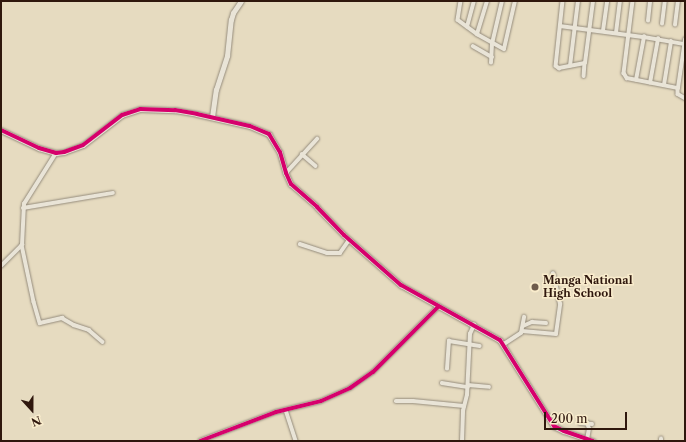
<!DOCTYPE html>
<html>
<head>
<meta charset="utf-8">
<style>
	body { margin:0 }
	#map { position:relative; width:686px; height:442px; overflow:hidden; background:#e6dbc0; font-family:"Libre Caslon Text",serif }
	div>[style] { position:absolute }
	.roads { filter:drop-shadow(0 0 1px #958c7c) drop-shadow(0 0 1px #958c7c) }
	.street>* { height:3.5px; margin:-1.75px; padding:0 1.75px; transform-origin:1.75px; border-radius:1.75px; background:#e9e4d7 }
	.secondary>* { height:4.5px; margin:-2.25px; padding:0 2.25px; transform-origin:2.25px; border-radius:2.25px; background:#e9e4d7 }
	.cycleway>* { height:4px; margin:-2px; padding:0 2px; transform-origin:2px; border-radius:2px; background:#d6006c }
	.dots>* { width:11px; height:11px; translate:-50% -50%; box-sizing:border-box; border:2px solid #f9eccc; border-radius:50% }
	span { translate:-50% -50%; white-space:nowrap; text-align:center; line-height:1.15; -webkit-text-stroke:3px #f9eccc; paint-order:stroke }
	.poi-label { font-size:11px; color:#2f170d; font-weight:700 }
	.left { translate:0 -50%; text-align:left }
	.frame { position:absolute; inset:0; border:2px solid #2f170d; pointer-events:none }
	.north { position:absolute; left:12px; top:390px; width:40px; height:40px; -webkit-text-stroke:3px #f9eccc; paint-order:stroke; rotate:159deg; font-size:11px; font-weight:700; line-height:16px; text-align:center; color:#2f170d }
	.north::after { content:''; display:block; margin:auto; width:14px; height:18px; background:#2f170d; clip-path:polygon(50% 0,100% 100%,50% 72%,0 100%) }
	.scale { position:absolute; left:544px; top:412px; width:83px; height:18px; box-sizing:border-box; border:2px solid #2f170d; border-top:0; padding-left:5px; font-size:12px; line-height:14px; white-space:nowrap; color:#2f170d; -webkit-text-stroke:3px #f9eccc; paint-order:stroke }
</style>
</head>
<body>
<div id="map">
	<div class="roads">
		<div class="street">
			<i style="left:461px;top:1px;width:19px;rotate:99deg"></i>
			<i style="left:458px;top:20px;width:24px;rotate:36deg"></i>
			<i style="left:477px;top:34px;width:31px;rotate:29deg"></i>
			<i style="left:504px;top:49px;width:49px;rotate:-77.1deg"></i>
			<i style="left:563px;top:1px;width:65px;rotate:96.1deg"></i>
			<i style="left:556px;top:66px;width:4px;rotate:34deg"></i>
			<i style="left:559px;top:68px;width:26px;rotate:-11deg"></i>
			<i style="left:585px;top:63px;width:13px;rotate:94deg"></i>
			<i style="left:633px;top:1px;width:73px;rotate:97.1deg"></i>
			<i style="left:624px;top:73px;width:6px;rotate:59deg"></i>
			<i style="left:627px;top:78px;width:52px;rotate:11.1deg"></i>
			<i style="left:678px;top:88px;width:49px;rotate:-81.7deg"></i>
			<i style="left:648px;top:21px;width:20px;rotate:-84deg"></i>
			<i style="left:662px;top:24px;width:23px;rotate:-83deg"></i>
			<i style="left:675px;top:25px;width:24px;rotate:-83deg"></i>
			<i style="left:560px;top:26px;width:85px;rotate:7.5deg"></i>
			<i style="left:644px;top:37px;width:41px;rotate:9.9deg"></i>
			<i style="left:467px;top:27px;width:27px;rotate:-75deg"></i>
			<i style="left:603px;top:31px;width:30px;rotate:-82deg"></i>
			<i style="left:616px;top:33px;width:32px;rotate:-83deg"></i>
			<i style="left:477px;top:34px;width:34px;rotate:-73deg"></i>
			<i style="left:473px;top:46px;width:22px;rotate:30deg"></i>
			<i style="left:491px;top:63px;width:19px;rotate:-87deg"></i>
			<i style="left:492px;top:44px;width:44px;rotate:-76.9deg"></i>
			<i style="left:585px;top:63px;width:63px;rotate:-82.6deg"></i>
			<i style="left:570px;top:66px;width:65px;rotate:-83deg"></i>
			<i style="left:636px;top:80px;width:44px;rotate:-79.5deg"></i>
			<i style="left:650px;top:83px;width:45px;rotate:-79.7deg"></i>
			<i style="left:664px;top:85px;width:44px;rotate:-80.8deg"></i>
			<i style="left:678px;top:88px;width:6px;rotate:90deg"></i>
			<i style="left:678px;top:94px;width:8px;rotate:30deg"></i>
			<i style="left:302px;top:154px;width:18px;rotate:41deg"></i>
			<i style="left:286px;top:173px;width:46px;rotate:-47.6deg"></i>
			<i style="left:23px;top:208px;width:91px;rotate:-9.5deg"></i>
			<i style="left:300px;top:244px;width:28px;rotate:18deg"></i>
			<i style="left:327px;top:253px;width:13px"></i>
			<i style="left:340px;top:253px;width:16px;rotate:-55deg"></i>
			<i style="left:22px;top:245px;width:58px;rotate:78.1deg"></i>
			<i style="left:34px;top:302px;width:22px;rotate:74deg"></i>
			<i style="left:40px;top:323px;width:23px;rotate:-13deg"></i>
			<i style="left:62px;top:318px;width:14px;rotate:30deg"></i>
			<i style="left:74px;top:325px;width:16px;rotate:18deg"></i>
			<i style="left:89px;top:330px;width:18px;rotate:41deg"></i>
			<i style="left:1px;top:266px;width:30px;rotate:-45deg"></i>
			<i style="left:22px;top:245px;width:41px;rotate:-87.2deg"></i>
			<i style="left:24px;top:204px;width:60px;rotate:-57.9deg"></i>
			<i style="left:523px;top:326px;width:10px;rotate:-24deg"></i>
			<i style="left:532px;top:322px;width:14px;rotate:4deg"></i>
			<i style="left:522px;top:331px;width:34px;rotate:5deg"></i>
			<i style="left:556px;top:334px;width:30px;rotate:-82deg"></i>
			<i style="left:560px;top:304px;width:31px;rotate:-103deg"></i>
			<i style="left:504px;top:344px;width:20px;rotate:-33deg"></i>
			<i style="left:521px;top:333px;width:16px;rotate:-79deg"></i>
			<i style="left:447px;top:369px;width:28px;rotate:-86deg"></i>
			<i style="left:449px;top:341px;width:31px;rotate:9deg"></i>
			<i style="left:442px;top:383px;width:26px;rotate:9deg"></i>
			<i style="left:468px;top:385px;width:21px;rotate:5deg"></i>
			<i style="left:396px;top:401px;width:17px"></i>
			<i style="left:413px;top:401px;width:51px;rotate:5.6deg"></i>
			<i style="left:286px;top:410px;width:33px;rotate:72deg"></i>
			<i style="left:580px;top:423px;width:12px;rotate:5deg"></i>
			<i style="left:587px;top:440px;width:11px;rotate:-80deg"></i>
			<i style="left:589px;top:429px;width:6px;rotate:-108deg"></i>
			<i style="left:200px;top:441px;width:81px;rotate:-20.9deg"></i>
			<i style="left:276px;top:412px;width:46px;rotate:-13.7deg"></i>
			<i style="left:321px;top:401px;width:32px;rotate:-24deg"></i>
			<i style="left:350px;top:388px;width:28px;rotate:-35deg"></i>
			<i style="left:373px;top:372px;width:92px;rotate:-45deg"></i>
			<i style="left:462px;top:441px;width:30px;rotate:-88deg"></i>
			<i style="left:463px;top:411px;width:16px;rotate:-76deg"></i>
			<i style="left:467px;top:395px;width:61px;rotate:-87.2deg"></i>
			<i style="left:470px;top:334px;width:10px;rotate:-66deg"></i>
			<i style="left:661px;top:441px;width:2px;rotate:-90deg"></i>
		</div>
		<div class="secondary">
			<i style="left:212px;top:117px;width:27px;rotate:-82deg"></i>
			<i style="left:216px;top:90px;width:36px;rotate:-72deg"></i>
			<i style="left:227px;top:56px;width:36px;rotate:-84deg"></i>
			<i style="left:231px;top:20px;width:7px;rotate:-74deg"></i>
			<i style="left:233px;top:13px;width:14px;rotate:-56deg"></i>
			<i style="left:1px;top:130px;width:42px;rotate:25.3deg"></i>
			<i style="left:39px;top:148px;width:18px;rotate:16deg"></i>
			<i style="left:56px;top:153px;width:8px;rotate:-7deg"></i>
			<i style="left:64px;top:152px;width:20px;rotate:-20deg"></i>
			<i style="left:83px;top:145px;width:49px;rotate:-37.6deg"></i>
			<i style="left:122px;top:115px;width:19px;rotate:-18deg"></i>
			<i style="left:140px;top:109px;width:35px;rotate:2deg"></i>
			<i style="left:175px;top:110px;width:22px;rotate:10deg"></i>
			<i style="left:197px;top:114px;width:54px;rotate:12.8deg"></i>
			<i style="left:250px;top:126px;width:21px;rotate:23deg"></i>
			<i style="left:269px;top:134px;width:21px;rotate:59deg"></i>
			<i style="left:280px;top:152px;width:22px;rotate:74deg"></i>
			<i style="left:286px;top:173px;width:12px;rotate:66deg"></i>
			<i style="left:291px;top:184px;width:35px;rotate:41deg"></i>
			<i style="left:317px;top:207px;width:39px;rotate:46deg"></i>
			<i style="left:344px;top:235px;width:76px;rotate:41.3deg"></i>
			<i style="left:401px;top:285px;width:113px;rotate:29.1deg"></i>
			<i style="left:500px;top:340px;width:102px;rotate:57.9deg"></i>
			<i style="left:554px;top:426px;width:11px;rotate:27deg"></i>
			<i style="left:564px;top:431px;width:31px;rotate:19deg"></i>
		</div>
	</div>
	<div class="cycleway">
		<i style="left:1px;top:130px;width:42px;rotate:25.3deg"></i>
		<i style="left:39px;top:148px;width:18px;rotate:16deg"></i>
		<i style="left:56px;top:153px;width:8px;rotate:-7deg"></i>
		<i style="left:64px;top:152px;width:20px;rotate:-20deg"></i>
		<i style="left:83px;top:145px;width:49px;rotate:-37.6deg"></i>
		<i style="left:122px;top:115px;width:19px;rotate:-18deg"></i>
		<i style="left:140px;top:109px;width:35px;rotate:2deg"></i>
		<i style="left:175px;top:110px;width:22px;rotate:10deg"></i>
		<i style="left:197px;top:114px;width:54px;rotate:12.8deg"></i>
		<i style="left:250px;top:126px;width:21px;rotate:23deg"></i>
		<i style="left:269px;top:134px;width:21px;rotate:59deg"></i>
		<i style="left:280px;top:152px;width:22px;rotate:74deg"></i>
		<i style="left:286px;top:173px;width:12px;rotate:66deg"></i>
		<i style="left:291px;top:184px;width:35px;rotate:41deg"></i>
		<i style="left:317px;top:207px;width:39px;rotate:46deg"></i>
		<i style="left:344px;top:235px;width:76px;rotate:41.3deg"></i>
		<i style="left:401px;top:285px;width:113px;rotate:29.1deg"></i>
		<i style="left:500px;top:340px;width:102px;rotate:57.9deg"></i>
		<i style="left:554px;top:426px;width:11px;rotate:27deg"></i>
		<i style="left:564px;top:431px;width:31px;rotate:19deg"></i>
		<i style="left:200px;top:441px;width:81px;rotate:-20.9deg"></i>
		<i style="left:276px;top:412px;width:46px;rotate:-13.7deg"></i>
		<i style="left:321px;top:401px;width:32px;rotate:-24deg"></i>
		<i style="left:350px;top:388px;width:28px;rotate:-35deg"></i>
		<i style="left:373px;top:372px;width:92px;rotate:-45deg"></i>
	</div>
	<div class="dots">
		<i style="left:535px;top:287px;background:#6f5c4c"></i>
	</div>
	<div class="poi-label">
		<span class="left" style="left:543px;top:287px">Manga National<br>High School</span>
	</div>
	<div class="frame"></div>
	<div class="north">N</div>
	<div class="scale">200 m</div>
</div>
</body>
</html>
